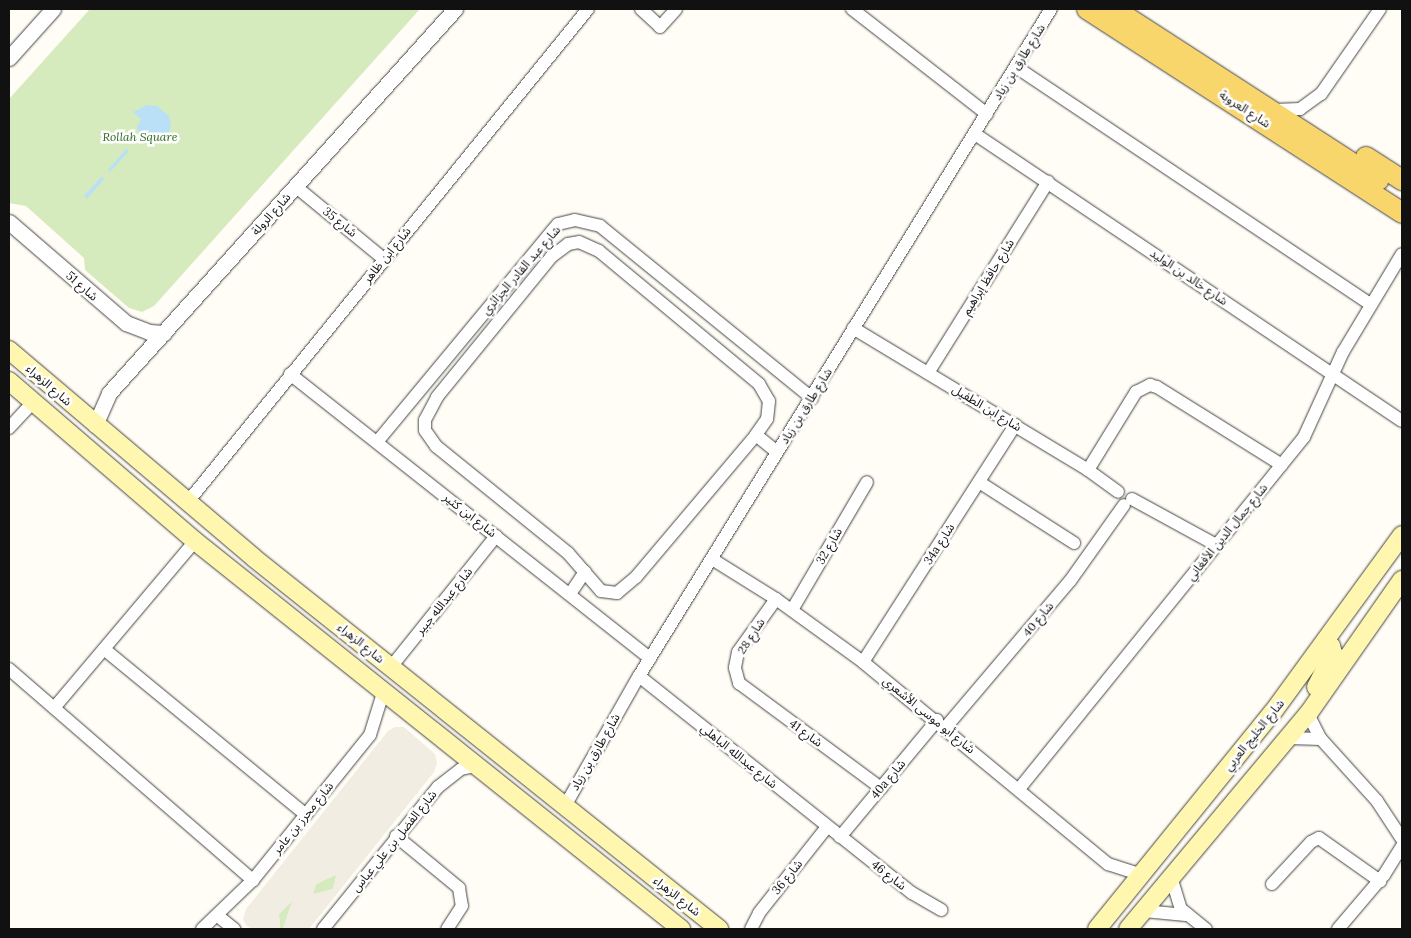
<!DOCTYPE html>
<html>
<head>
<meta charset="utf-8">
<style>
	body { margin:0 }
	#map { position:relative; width:1411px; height:938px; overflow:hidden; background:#fffdf5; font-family:Lora,"Noto Sans Arabic",serif }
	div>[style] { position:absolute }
	.green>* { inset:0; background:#d5ebbd }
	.plaza>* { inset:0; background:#f1ede2 }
	.water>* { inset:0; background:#b9e0f7 }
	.roads { filter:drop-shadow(0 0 1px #444) drop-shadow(0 0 1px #444) }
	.minor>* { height:12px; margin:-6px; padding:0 6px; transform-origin:6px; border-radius:6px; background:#fff }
	.tertiary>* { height:15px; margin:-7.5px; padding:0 7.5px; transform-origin:7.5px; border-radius:7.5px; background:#fff }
	.secondary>* { height:18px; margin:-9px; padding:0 9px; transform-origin:9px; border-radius:9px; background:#fff6b0 }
	.primary>* { height:20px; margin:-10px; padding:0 10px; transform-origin:10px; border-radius:10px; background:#f9d66b }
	span { translate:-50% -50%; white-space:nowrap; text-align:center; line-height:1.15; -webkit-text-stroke:5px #fff; paint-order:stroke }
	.street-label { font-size:12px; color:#111 }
	.park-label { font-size:12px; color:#2f6b1f; font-style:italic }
	.frame { position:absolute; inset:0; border:10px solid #111; pointer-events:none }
</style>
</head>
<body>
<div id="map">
	<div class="green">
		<i style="clip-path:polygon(90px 9px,420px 9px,154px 306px,142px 312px,129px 308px,85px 270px,84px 258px,26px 206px,9px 203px,9px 99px)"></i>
		<i style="clip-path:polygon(337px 874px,333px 889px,312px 895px,316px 884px)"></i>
		<i style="clip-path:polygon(293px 900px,283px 929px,280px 929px,279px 914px)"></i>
	</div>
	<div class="plaza">
		<i style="clip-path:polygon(evenodd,404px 727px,435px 754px,437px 763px,434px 772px,309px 929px,283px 929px,292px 901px,279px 914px,280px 929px,252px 929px,247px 926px,243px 920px,246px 909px,388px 731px,395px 727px,404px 727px,336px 875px,333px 889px,313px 894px,316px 884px,336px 875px)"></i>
	</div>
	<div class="water">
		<i style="clip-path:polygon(147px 105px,157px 106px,169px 116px,171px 126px,166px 141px,157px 133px,150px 138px,139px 134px,137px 127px,141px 119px,133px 112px)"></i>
		<i style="clip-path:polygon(126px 149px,129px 151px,110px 172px,108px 170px)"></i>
		<i style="clip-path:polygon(102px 176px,104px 179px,87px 199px,84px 196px)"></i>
	</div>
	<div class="roads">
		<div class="minor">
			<i style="left:641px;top:9px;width:26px;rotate:43deg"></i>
			<i style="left:660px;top:27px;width:24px;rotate:-48deg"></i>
			<i style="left:852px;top:9px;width:171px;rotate:37.9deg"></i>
			<i style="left:1016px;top:67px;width:427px;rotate:33.8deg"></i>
			<i style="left:1274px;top:110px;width:26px;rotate:-2deg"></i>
			<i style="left:1300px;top:109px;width:26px;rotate:-36deg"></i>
			<i style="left:1321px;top:94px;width:103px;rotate:-55.2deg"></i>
			<i style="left:975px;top:134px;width:514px;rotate:33.91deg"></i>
			<i style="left:295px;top:186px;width:115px;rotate:39.4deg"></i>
			<i style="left:579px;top:242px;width:22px;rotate:24deg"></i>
			<i style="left:599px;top:251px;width:208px;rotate:39.7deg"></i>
			<i style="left:759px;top:384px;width:20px;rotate:60deg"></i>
			<i style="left:769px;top:401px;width:18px;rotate:96deg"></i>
			<i style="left:767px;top:419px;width:19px;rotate:125deg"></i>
			<i style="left:756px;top:435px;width:186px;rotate:130.2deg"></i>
			<i style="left:636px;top:577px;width:25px;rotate:140deg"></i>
			<i style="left:617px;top:593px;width:16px;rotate:-173deg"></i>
			<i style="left:601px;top:591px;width:50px;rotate:-131deg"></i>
			<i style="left:568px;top:553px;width:170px;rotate:-141deg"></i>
			<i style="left:436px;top:446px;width:19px;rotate:-125deg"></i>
			<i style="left:425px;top:430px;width:10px;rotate:-90deg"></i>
			<i style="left:425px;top:420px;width:26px;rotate:-62deg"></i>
			<i style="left:437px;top:397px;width:181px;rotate:-50.8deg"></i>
			<i style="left:551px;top:257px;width:21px;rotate:-37deg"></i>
			<i style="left:568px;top:244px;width:11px;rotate:-10deg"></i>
			<i style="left:853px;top:328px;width:275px;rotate:31.1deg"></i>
			<i style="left:1088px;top:470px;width:37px;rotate:36deg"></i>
			<i style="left:928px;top:373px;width:226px;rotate:-57.9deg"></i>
			<i style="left:290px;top:374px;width:459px;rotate:38.3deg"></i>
			<i style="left:9px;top:428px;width:35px;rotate:-47deg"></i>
			<i style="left:756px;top:435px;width:27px;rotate:39deg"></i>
			<i style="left:377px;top:442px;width:274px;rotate:-50.3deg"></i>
			<i style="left:552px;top:231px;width:9px;rotate:-49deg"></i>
			<i style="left:558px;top:224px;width:17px;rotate:-13deg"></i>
			<i style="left:575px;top:220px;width:26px;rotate:13deg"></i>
			<i style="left:600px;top:226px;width:273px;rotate:39.1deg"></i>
			<i style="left:1088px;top:470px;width:92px;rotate:-58.4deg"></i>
			<i style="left:1136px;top:392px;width:16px;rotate:-27deg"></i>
			<i style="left:1150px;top:385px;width:7px;rotate:16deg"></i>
			<i style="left:1157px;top:387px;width:147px;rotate:32deg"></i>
			<i style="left:979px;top:482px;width:113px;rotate:32.7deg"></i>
			<i style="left:1132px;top:499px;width:96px;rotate:28.7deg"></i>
			<i style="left:187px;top:503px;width:636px;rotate:-50.93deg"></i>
			<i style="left:712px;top:559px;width:75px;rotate:32deg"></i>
			<i style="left:776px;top:599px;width:107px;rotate:35.9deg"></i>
			<i style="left:863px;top:662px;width:318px;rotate:39.5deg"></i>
			<i style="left:1108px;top:864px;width:35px;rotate:18deg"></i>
			<i style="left:570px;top:594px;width:27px;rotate:-56deg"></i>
			<i style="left:776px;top:599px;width:65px;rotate:125.6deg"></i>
			<i style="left:738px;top:652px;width:16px;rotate:101deg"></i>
			<i style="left:735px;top:668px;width:16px;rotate:75deg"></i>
			<i style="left:739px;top:683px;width:177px;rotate:36.5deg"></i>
			<i style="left:792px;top:610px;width:148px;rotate:-59.6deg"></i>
			<i style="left:104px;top:649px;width:261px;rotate:39.4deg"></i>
			<i style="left:863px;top:662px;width:282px;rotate:-57.3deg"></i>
			<i style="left:391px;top:667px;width:168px;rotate:-51.3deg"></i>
			<i style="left:9px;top:669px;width:323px;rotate:40.9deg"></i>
			<i style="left:639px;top:676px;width:349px;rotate:38.5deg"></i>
			<i style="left:912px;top:893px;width:34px;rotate:30deg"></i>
			<i style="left:54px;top:708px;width:219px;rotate:-49.8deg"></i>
			<i style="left:1308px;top:714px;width:28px;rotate:63deg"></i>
			<i style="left:1321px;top:739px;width:84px;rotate:47.9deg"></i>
			<i style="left:1377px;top:801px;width:45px;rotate:56.7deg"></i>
			<i style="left:946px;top:727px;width:192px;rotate:-49.7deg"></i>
			<i style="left:1070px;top:581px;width:93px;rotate:-54.6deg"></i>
			<i style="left:1289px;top:738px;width:32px;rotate:2deg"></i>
			<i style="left:1019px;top:789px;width:453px;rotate:-51deg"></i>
			<i style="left:1304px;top:437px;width:94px;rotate:-65.4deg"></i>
			<i style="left:1343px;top:352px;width:114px;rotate:-59deg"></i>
			<i style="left:565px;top:806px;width:150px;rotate:-60.4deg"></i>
			<i style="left:639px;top:676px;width:784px;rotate:-58.3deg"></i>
			<i style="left:396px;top:836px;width:82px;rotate:39.5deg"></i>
			<i style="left:459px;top:888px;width:18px;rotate:81deg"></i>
			<i style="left:462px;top:906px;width:27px;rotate:123deg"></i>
			<i style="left:840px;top:837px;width:152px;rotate:-50.3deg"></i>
			<i style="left:1172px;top:880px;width:30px;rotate:73deg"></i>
			<i style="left:1181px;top:909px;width:32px;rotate:39deg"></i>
			<i style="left:1272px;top:884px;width:57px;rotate:-47.1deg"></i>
			<i style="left:1311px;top:842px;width:9px;rotate:-27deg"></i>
			<i style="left:1319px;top:838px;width:75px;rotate:35.2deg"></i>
			<i style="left:1144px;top:911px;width:42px;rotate:5.4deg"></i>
			<i style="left:218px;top:916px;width:21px;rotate:39deg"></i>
			<i style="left:202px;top:929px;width:71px;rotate:-43.9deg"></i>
			<i style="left:253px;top:880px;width:186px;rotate:-51.1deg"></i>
			<i style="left:370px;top:735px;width:44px;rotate:-72.8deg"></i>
			<i style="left:323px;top:929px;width:183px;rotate:-51deg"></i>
			<i style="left:438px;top:787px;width:29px;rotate:-38deg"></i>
			<i style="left:461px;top:769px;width:14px;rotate:-12deg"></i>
			<i style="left:751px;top:929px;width:18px;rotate:-63deg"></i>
			<i style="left:759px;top:913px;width:110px;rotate:-51.7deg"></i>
			<i style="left:1338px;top:929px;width:71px;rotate:-49.6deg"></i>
			<i style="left:1384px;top:875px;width:34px;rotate:-58deg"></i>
		</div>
		<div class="tertiary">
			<i style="left:9px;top:58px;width:66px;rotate:-48.1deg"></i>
			<i style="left:9px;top:222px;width:155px;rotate:40.8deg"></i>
			<i style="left:126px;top:323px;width:25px;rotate:21deg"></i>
			<i style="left:149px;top:332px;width:15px;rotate:4deg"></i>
			<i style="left:95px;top:425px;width:35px;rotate:-66deg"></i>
			<i style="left:109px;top:393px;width:517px;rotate:-47.98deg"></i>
		</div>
		<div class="secondary">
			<i style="left:9px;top:350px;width:321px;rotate:40.3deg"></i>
			<i style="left:254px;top:558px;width:595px;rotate:38.58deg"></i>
			<i style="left:9px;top:381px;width:245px;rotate:40.7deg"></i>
			<i style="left:195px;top:541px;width:622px;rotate:38.6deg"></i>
			<i style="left:1316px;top:687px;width:38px;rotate:-63deg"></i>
			<i style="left:1333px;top:653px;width:7px;rotate:-106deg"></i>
			<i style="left:1331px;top:646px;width:7px;rotate:-153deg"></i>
			<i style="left:1097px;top:929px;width:279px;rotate:-51deg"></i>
			<i style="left:1273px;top:712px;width:219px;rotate:-53.9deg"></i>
			<i style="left:1128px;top:929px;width:280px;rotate:-50.1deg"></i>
			<i style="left:1308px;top:714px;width:164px;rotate:-55deg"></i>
		</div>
		<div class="primary">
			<i style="left:1087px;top:9px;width:375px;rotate:32.9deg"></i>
			<i style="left:1114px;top:9px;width:315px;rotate:32.9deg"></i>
			<i style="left:1366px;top:157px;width:43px;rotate:32.6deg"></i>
		</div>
	</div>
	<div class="street-label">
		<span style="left:1019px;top:62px;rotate:-58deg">شارع طارق بن زياد</span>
		<span style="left:1245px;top:109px;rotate:33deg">شارع العروبة</span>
		<span style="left:271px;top:214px;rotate:-48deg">شارع الرولة</span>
		<span style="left:340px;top:222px;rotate:39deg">شارع 35</span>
		<span style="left:387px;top:255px;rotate:-51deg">شارع ابن ظاهر</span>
		<span style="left:521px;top:270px;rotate:-49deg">شارع عبد القادر الجزائري</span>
		<span style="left:988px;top:277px;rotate:-58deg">شارع حافظ إبراهيم</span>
		<span style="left:1189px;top:277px;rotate:34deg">شارع خالد بن الوليد</span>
		<span style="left:82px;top:286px;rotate:41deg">شارع 51</span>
		<span style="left:49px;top:385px;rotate:41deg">شارع الزهراء</span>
		<span style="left:806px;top:406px;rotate:-58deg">شارع طارق بن زياد</span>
		<span style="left:987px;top:408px;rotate:31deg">شارع ابن الطفيل</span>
		<span style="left:470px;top:515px;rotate:38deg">شارع ابن كثير</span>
		<span style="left:1227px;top:532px;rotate:-51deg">شارع جمال الدين الأفغاني</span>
		<span style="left:939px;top:544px;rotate:-57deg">34a شارع</span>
		<span style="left:829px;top:546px;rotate:-60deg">شارع 32</span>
		<span style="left:444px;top:601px;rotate:-51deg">شارع عبدالله جبير</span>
		<span style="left:1038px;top:619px;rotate:-50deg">شارع 40</span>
		<span style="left:751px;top:636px;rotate:-57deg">شارع 28</span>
		<span style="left:361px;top:643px;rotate:39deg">شارع الزهراء</span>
		<span style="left:929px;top:715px;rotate:39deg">شارع أبو موسى الأشعري</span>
		<span style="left:806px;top:733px;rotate:36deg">شارع 41</span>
		<span style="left:1254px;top:735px;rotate:-51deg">شارع الخليج العربي</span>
		<span style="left:595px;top:752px;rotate:-60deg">شارع طارق بن زياد</span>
		<span style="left:739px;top:756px;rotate:39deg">شارع عبدالله الباهلي</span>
		<span style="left:888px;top:779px;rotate:-50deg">40a شارع</span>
		<span style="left:303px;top:818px;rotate:-51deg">شارع محرز بن عامر</span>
		<span style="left:394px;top:841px;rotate:-51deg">شارع الفضل بن علي عباس</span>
		<span style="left:889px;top:875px;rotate:38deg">شارع 46</span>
		<span style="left:787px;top:877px;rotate:-51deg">شارع 36</span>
		<span style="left:677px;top:896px;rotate:38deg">شارع الزهراء</span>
	</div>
	<div class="park-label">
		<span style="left:140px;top:137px">Rollah Square</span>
	</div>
	<div class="frame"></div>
</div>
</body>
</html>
